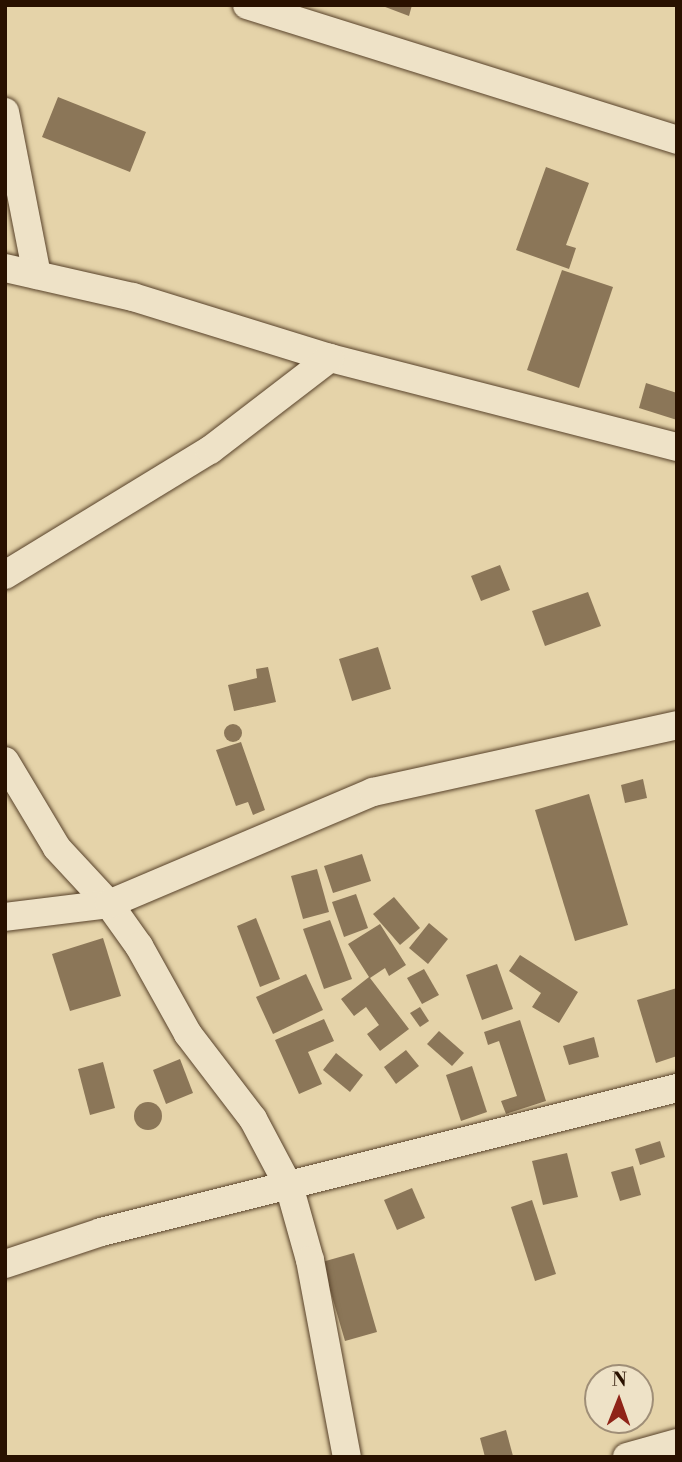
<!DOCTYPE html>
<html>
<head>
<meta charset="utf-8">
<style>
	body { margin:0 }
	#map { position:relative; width:682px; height:1462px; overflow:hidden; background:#e5d3a9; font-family:"Libre Bodoni",serif }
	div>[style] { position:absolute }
	.building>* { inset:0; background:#8b7658 }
	.round { border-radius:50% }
	.roads { filter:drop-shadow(0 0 2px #58422a) drop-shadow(0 0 2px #58422a) }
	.street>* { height:28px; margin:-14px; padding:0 14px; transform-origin:14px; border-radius:14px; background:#eee2c7 }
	span { translate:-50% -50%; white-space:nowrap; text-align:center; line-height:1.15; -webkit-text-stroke:7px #eee2c7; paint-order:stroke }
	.frame { position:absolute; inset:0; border:7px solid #291100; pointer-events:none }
	.north { position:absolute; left:584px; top:1364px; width:70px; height:70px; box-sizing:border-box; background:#eee2c7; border:2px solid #9f8e77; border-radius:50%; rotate:1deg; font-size:19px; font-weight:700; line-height:28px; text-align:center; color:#291100 }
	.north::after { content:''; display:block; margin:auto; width:24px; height:32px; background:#8f2418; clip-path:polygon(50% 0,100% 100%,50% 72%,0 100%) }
</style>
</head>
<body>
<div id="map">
	<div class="building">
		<i style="clip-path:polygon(380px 5px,412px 5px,409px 16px)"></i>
		<i style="clip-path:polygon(58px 97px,146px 132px,130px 172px,42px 137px)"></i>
		<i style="clip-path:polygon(546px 167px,589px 183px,566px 245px,576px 248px,569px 269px,516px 250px)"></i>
		<i style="clip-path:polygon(562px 270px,613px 287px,579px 388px,527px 370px)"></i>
		<i style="clip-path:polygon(646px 383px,677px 393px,677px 420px,639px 408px)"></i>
		<i style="clip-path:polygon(500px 565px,510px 590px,481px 601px,471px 576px)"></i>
		<i style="clip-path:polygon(588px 592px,601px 626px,545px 646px,532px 611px)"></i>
		<i style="clip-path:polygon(378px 647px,391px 689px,352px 701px,339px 659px)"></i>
		<i style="clip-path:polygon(268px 667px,276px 702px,234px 711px,228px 685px,257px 678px,256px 669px)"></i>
		<i class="round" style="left:224px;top:724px;width:18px;height:18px"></i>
		<i style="clip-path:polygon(241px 742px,265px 810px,253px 815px,248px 802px,236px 806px,216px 750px)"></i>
		<i style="clip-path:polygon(643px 779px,647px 798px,625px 803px,621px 785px)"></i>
		<i style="clip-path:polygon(589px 794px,628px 925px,575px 941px,535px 810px)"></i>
		<i style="clip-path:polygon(362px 854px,371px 881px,333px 893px,324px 866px)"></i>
		<i style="clip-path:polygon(317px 869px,329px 912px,303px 919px,291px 876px)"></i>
		<i style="clip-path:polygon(356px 894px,368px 928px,344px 937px,332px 902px)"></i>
		<i style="clip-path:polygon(394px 897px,420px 928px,400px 945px,373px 914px)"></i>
		<i style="clip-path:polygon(256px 918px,280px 979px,260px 987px,237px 926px)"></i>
		<i style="clip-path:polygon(330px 920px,352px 979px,324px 989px,303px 929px)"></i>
		<i style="clip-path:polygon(429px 923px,448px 939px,428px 964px,409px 948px)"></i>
		<i style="clip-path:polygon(380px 924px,406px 965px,389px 976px,385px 968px,370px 978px,409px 1029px,380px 1051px,367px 1034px,379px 1025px,366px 1007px,354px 1016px,341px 999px,369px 977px,348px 944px)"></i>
		<i style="clip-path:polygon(103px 938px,121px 996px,70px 1011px,52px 954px)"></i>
		<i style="clip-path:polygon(520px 955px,578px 992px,559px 1023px,532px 1007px,541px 993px,509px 971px)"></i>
		<i style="clip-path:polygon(497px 964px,513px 1009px,482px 1020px,466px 975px)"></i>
		<i style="clip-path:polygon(424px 969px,439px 995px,422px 1004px,407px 978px)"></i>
		<i style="clip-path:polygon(306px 974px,323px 1010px,273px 1034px,256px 997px)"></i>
		<i style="clip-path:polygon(677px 988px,677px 1056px,656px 1063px,637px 1000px)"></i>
		<i style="clip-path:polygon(420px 1007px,429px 1021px,420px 1027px,410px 1013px)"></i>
		<i style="clip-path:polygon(324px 1019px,334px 1041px,308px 1052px,322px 1084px,299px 1094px,275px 1040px)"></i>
		<i style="clip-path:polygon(520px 1020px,546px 1101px,506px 1114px,501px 1101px,517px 1096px,499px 1041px,488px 1045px,484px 1032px)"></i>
		<i style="clip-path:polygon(439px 1031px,464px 1053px,452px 1066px,427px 1044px)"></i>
		<i style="clip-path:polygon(594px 1037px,599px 1057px,569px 1065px,563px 1046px)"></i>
		<i style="clip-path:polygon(406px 1050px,419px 1066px,396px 1084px,384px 1067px)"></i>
		<i style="clip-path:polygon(336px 1053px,363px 1075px,350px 1092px,323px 1070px)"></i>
		<i style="clip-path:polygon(180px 1059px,193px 1093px,166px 1104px,153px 1070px)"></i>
		<i style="clip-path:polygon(103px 1062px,115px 1108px,90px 1115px,78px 1069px)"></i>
		<i style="clip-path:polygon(472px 1066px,487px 1112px,461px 1121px,446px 1075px)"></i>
		<i class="round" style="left:134px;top:1102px;width:28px;height:28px"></i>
		<i style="clip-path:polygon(660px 1141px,665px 1157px,640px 1165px,635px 1149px)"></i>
		<i style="clip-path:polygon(567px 1153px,578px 1197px,543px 1205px,532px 1161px)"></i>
		<i style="clip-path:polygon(633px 1166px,641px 1195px,620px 1201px,611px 1172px)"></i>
		<i style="clip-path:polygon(412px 1188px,425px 1218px,397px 1230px,384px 1200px)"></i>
		<i style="clip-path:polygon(532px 1200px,556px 1274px,535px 1281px,511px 1207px)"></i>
		<i style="clip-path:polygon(354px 1253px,377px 1332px,345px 1341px,322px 1262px)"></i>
		<i style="clip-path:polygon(506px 1430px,513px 1456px,485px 1457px,480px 1438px)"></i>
	</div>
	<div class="roads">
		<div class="street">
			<i style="left:247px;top:5px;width:451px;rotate:17.4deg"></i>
			<i style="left:5px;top:112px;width:166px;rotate:78.9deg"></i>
			<i style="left:5px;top:268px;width:131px;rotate:12.8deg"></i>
			<i style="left:133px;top:297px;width:206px;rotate:17.2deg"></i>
			<i style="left:330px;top:358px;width:358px;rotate:14.4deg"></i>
			<i style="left:5px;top:575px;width:240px;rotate:-31.4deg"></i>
			<i style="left:210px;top:450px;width:151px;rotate:-37.5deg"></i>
			<i style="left:5px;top:761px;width:101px;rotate:59.1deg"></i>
			<i style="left:57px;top:848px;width:76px;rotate:47.1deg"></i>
			<i style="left:109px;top:904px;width:52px;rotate:54.5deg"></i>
			<i style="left:139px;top:946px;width:101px;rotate:60.9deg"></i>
			<i style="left:188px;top:1034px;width:107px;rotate:52.6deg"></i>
			<i style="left:253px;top:1119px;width:79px;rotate:62.1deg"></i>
			<i style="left:290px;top:1189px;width:74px;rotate:74.3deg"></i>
			<i style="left:310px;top:1260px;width:200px;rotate:79.4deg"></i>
			<i style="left:5px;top:917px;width:105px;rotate:-7.1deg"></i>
			<i style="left:109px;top:904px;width:287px;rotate:-23deg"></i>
			<i style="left:373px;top:792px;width:311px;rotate:-12.4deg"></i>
			<i style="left:5px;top:1264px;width:101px;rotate:-18.4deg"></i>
			<i style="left:101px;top:1232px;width:594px;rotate:-14.04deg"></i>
			<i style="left:627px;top:1457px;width:52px;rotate:-15.6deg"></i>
		</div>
	</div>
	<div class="frame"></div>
	<div class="north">N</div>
</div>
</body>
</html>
